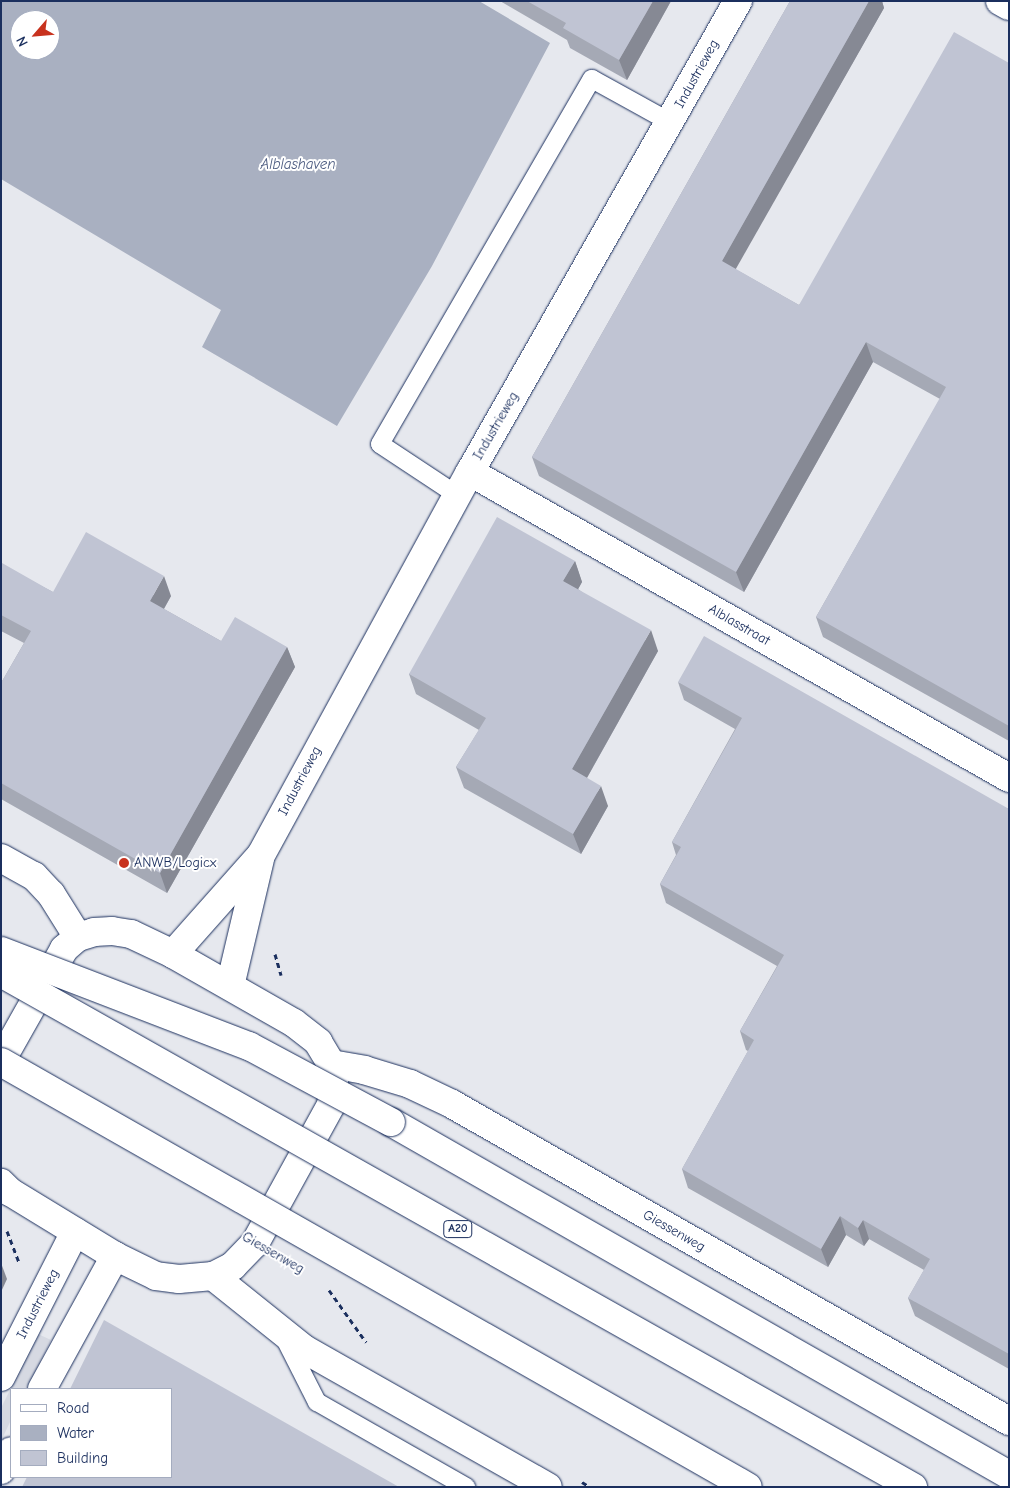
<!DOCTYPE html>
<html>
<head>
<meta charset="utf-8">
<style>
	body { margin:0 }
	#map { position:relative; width:1010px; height:1488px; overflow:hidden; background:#f6f7f9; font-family:"Comic Neue",sans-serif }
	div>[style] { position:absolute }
	.built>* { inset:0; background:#e6e8ee }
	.green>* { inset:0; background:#d6d9e2 }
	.water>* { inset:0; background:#a9b0c1 }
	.path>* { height:3px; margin-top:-1.5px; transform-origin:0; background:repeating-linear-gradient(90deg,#1b2f5e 0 5px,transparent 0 9px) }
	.roads { filter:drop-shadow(0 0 1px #1b2f5e) drop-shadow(0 0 1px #1b2f5e) }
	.service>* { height:18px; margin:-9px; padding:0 9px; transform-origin:9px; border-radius:9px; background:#fff }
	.minor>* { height:28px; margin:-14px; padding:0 14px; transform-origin:14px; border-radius:14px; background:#fff }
	.tertiary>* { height:28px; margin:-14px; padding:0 14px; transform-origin:14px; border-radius:14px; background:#fff }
	.motorway>* { height:28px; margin:-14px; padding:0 14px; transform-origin:14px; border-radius:14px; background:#fff }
	.bridges { filter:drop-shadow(0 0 1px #1b2f5e) drop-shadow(0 0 1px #1b2f5e) }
	.motorway-bridge>* { height:28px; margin:-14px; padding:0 14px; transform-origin:14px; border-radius:14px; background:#fff }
	.wall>* { inset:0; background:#a5a9b5 }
	.shaded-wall>* { inset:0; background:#868994 }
	.building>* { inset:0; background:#c0c4d3 }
	.dots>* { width:14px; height:14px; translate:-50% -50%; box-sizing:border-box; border:2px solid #fff; border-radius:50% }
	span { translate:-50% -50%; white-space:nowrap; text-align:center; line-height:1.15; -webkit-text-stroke:4px #fff; paint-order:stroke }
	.shield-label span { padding:1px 4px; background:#fff; border:1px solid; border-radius:4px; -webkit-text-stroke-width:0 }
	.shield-label { font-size:12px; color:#1b2f5e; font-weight:700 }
	.street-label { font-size:14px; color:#1b2f5e }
	.poi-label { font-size:14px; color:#1b2f5e }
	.left { translate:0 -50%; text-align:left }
	.water-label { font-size:15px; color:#4d5c81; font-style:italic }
	.frame { position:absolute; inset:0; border:2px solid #1b2f5e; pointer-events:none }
	.legend { position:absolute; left:10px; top:1388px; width:162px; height:90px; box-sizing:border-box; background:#fff; border:1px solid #a4acbf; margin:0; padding:6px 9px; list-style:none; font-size:15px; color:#1b2f5e }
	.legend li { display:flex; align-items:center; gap:10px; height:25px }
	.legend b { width:25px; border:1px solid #a4acbf }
	.north { position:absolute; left:10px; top:10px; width:50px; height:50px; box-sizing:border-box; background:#fff; border:1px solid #a4acbf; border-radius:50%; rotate:243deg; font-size:14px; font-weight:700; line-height:20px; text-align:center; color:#1b2f5e }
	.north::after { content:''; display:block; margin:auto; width:18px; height:22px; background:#c8321e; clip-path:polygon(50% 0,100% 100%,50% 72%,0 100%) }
</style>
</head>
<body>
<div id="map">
	<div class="built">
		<i style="clip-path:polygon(evenodd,169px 1px,1009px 1px,1009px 1487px,1px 1487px,1px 135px,169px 1px,11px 1389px,171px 1389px,171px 1477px,11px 1477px,11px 1389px)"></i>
	</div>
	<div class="green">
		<i style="clip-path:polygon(38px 1334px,51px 1340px,27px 1389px,11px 1389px,11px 1420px,1px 1441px,1px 1408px)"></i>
	</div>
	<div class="water">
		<i style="clip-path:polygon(evenodd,1px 1px,479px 1px,550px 43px,432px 266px,337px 426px,202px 347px,221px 310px,1px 179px,1px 1px,20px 20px,50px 20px,50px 50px,20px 50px,20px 20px)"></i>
	</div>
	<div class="path">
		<i style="left:275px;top:954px;width:22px;rotate:74deg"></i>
		<i style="left:7px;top:1231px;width:34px;rotate:69deg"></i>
		<i style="left:329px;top:1290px;width:64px;rotate:54.6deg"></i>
		<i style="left:582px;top:1482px;width:9px;rotate:32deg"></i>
	</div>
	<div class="roads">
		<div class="service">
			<i style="left:457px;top:495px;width:92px;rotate:-146.5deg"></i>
			<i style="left:380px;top:444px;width:422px;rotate:-59.9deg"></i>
			<i style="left:592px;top:79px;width:89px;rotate:28.9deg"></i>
			<i style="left:285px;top:1339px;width:71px;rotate:63.1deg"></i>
			<i style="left:317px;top:1402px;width:172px;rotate:29.7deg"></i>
		</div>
		<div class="minor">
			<i style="left:1000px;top:1px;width:10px;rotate:29deg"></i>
			<i style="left:470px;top:472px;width:620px;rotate:29.58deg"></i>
			<i style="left:1px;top:858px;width:38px;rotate:29deg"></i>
			<i style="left:34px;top:876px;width:25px;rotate:47deg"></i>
			<i style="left:51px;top:894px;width:51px;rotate:57.9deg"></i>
		</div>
		<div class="tertiary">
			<i style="left:173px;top:954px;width:132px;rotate:-48.4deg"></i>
			<i style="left:261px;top:855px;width:436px;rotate:-61.4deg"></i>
			<i style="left:470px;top:472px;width:542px;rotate:-60.36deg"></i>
			<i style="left:230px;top:986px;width:130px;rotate:-76.7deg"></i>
			<i style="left:1px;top:1061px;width:129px;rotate:-60.6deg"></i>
			<i style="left:64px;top:949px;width:18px;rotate:-41deg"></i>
			<i style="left:78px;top:937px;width:17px;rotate:-17deg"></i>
			<i style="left:94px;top:932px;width:18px;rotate:-3deg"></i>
			<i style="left:112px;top:931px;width:19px;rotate:9deg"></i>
			<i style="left:131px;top:934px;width:47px;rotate:25.5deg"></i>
			<i style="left:173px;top:954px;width:139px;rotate:29.7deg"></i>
			<i style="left:294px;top:1023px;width:31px;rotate:38deg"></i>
			<i style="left:318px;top:1042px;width:26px;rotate:59deg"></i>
			<i style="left:331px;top:1064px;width:18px;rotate:81deg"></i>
			<i style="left:334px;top:1082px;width:23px;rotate:97deg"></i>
			<i style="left:331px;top:1105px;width:158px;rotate:118.8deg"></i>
			<i style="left:255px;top:1243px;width:32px;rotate:134deg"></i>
			<i style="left:233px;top:1266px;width:22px;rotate:153deg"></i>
			<i style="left:213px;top:1276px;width:34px;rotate:175deg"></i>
			<i style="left:179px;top:1279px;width:23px;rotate:-173deg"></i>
			<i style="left:156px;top:1276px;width:46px;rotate:-154deg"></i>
			<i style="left:115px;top:1256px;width:123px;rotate:-148.6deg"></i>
			<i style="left:10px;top:1192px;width:13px;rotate:-135deg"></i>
			<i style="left:331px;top:1064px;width:34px;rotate:10deg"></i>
			<i style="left:364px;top:1070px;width:48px;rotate:16.9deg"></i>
			<i style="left:410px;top:1084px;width:47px;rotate:25.5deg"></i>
			<i style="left:452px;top:1104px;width:641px;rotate:29.65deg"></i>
			<i style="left:213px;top:1276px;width:117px;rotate:38.7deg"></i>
			<i style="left:304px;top:1349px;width:280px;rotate:29.5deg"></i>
			<i style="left:1px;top:1377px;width:163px;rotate:-63deg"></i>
			<i style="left:42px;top:1389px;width:152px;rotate:-61.2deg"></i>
			<i style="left:1px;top:1470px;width:21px;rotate:-62deg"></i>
		</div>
		<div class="motorway">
			<i style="left:391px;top:1122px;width:712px;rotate:29.73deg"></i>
		</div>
	</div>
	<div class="bridges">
		<div class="motorway-bridge">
			<i style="left:1px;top:951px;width:266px;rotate:21deg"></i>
			<i style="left:249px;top:1046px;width:161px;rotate:28.2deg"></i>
			<i style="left:1px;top:973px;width:1047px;rotate:29.41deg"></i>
			<i style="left:1px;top:1062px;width:859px;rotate:29.64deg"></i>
		</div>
	</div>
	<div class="wall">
		<i style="clip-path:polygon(500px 1px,671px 1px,627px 80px,570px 48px,567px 40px)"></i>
		<i style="clip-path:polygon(790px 1px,882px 1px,884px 8px,735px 269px,799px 305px,1009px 63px,1009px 741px,823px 637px,816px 617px,940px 399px,873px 362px,744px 592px,539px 476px,532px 457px)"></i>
		<i style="clip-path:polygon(575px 561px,582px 582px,578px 589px,658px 651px,587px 778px,608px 806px,581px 854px,464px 788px,456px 767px,479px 730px,416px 694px,409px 674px)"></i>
		<i style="clip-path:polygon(1px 565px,53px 592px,171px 596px,164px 609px,221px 641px,287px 647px,295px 667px,167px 893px,1px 799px,1px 683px,24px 643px,1px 631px)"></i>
		<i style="clip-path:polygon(678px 682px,1009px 809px,1009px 1369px,915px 1316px,908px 1298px,924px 1270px,869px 1239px,864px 1246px,846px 1235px,828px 1267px,688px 1188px,682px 1169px,748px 1051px,746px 1050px,740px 1031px,777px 966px,666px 903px,660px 884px,676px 855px,672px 842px,735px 729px,684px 700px)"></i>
	</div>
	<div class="shaded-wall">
		<i style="clip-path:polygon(653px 1px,671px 1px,627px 80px,619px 60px)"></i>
		<i style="clip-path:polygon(869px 1px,882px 1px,884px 8px,729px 281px,722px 261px)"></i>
		<i style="clip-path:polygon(866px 342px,873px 362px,744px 592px,736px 572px)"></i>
		<i style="clip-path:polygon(575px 561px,582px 582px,571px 602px,563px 581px)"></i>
		<i style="clip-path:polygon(164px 576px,171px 596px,157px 621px,150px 601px)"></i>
		<i style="clip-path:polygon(651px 630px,658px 651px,580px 790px,572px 769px)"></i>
		<i style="clip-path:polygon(287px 647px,295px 667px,167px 893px,160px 873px)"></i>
		<i style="clip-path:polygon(601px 786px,608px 806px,581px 854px,573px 834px)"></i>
		<i style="clip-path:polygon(840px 1216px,846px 1235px,828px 1267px,821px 1249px)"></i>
		<i style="clip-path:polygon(863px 1220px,869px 1239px,864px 1246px,858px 1228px)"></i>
		<i style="clip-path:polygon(1px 1263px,7px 1279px,1px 1292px)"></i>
	</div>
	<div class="building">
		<i style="clip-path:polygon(527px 1px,653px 1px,619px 60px,563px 28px,566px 23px)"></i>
		<i style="clip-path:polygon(790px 1px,869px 1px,722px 261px,799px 305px,954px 32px,1009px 63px,1009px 726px,816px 617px,946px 387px,866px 342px,736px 572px,532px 457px)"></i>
		<i style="clip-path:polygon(497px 517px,575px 561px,563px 581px,651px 630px,572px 769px,601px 786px,573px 834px,456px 767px,486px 718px,409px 674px)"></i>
		<i style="clip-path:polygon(86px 532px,164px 576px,150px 601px,221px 641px,235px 617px,287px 647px,160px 873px,1px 783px,1px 683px,31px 631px,1px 615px,1px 565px,2px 563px,53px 592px)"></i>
		<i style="clip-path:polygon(704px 636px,1009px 809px,1009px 1354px,908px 1298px,930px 1259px,863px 1220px,858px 1228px,840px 1216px,821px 1249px,682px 1169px,754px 1040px,740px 1031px,784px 955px,660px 884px,681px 847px,672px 842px,742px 718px,678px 682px)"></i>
		<i style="clip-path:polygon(104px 1320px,399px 1487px,22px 1487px,27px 1477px,171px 1477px,171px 1389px,70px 1389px)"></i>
	</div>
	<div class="dots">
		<i style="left:124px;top:863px;background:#c8321e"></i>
	</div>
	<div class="shield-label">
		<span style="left:458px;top:1229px">A20</span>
	</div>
	<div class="street-label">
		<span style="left:697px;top:74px;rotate:-61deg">Industrieweg</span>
		<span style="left:496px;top:426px;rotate:-60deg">Industrieweg</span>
		<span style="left:739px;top:625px;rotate:30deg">Alblasstraat</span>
		<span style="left:300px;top:781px;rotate:-62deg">Industrieweg</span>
		<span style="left:674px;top:1231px;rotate:30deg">Giessenweg</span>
		<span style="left:273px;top:1253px;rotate:30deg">Giessenweg</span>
		<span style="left:38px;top:1304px;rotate:-63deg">Industrieweg</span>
	</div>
	<div class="poi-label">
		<span class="left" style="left:134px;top:863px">ANWB/Logicx</span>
	</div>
	<div class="water-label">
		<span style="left:298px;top:165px">Alblashaven</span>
	</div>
	<div class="frame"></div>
	<ul class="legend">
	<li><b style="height:6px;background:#fff"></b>Road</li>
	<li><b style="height:14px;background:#a9b0c1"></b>Water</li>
	<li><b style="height:14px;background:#c0c4d3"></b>Building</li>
	</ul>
	<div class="north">N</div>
</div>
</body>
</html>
